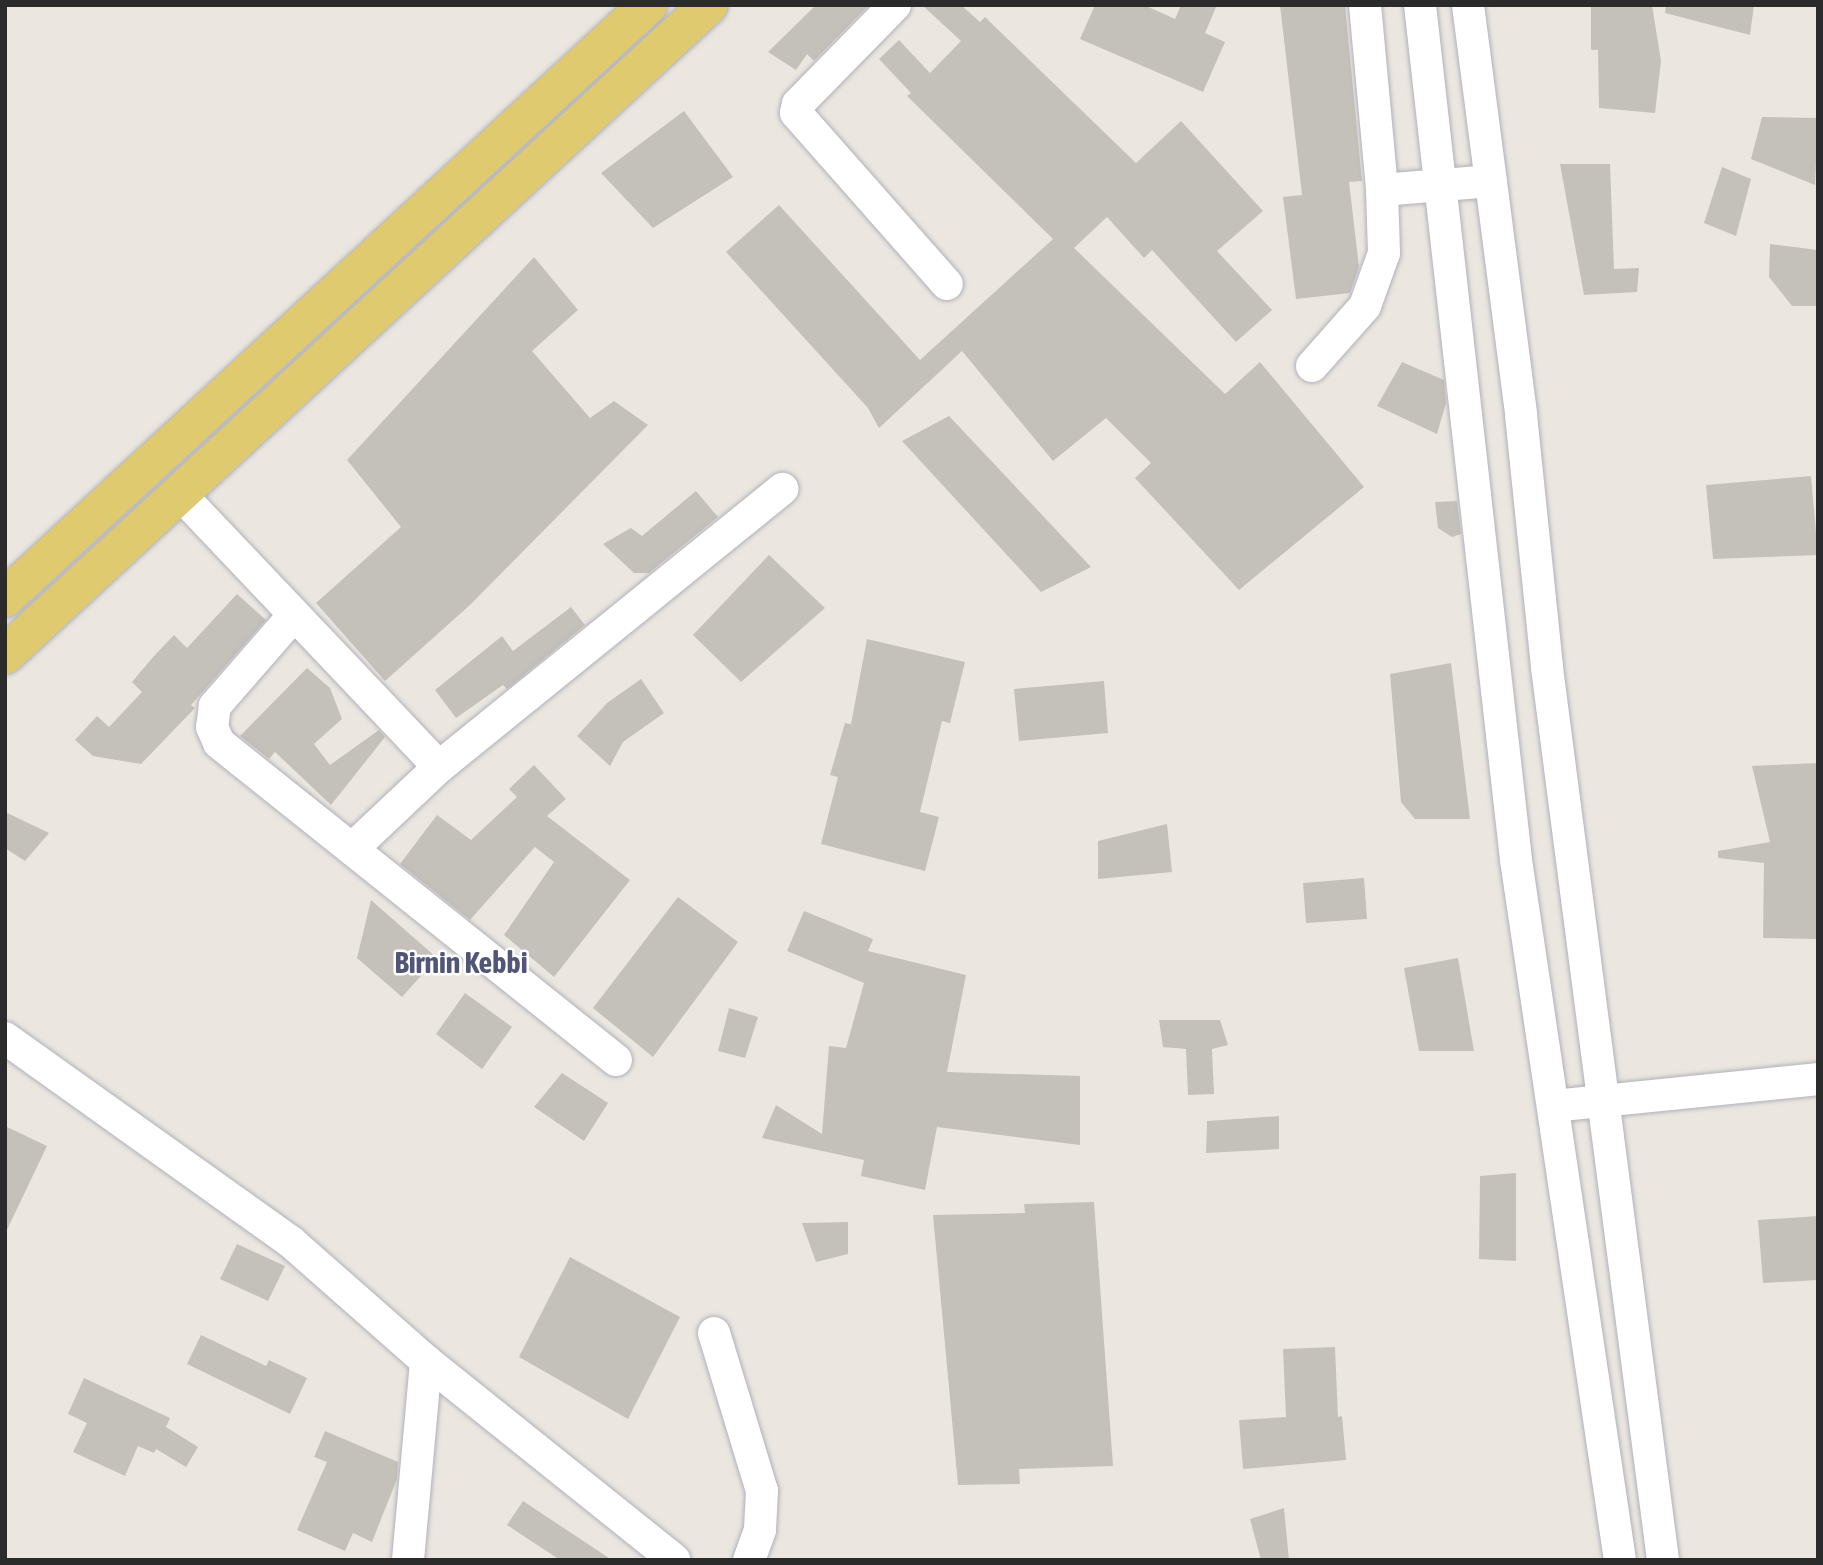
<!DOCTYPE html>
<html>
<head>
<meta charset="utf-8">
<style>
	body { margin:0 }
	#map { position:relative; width:1823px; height:1565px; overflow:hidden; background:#ebe7e0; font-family:"Asap Condensed",sans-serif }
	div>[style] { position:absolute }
	.building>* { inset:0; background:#c4c1bb }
	.roads { filter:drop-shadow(0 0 2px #b0b1ba) drop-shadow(0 0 2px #b0b1ba) }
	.minor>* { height:32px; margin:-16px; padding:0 16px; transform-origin:16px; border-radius:16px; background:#fff }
	.major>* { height:38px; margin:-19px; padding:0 19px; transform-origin:19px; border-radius:19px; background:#e0ca70 }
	span { translate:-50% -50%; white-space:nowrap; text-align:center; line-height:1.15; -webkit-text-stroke:5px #fff; paint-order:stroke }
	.district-label { font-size:30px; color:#515677; font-weight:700 }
	.frame { position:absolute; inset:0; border:7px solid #2b2b2b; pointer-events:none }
</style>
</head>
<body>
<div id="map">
	<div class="building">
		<i style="clip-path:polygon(816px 5px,869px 5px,814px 61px,807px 54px,796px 70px,768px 52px)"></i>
		<i style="clip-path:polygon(922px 5px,961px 5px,980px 22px,985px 17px,1136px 163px,1181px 121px,1263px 211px,1217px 251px,1272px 310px,1236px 342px,1152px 250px,1144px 258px,1107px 217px,1074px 248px,1225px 394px,1260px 362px,1364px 487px,1239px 590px,1135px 478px,1151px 463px,1106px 418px,1053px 461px,962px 351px,879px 428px,868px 408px,726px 252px,779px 205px,920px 360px,1053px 239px,907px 96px,911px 93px,879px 59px,899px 40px,930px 73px,961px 41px)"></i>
		<i style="clip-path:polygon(1095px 5px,1144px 5px,1175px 19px,1181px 5px,1217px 5px,1205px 33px,1225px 42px,1203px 92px,1080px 39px)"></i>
		<i style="clip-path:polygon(1280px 5px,1345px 5px,1362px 181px,1349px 182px,1359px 267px,1350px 293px,1296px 299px,1283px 197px,1302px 195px)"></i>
		<i style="clip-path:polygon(1591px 5px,1652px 5px,1661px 61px,1655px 113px,1599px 108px,1598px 50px,1591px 50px)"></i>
		<i style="clip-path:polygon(1666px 5px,1754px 5px,1750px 35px,1665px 13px)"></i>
		<i style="clip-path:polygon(684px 111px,733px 177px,653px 228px,601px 173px)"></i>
		<i style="clip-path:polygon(1762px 117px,1818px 118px,1815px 185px,1751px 159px)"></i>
		<i style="clip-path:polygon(1560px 164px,1610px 164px,1614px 269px,1639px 268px,1637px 292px,1584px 295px)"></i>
		<i style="clip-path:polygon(1722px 167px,1751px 179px,1736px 236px,1704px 223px)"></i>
		<i style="clip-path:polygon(1770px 244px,1818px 250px,1818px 306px,1792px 306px,1769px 277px)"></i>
		<i style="clip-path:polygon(534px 257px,578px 310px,532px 351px,590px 418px,614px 401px,648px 425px,470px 605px,385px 681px,316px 603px,401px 527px,347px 460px)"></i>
		<i style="clip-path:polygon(1402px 362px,1444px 380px,1446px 403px,1437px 434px,1377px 406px)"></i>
		<i style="clip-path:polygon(949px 416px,1091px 567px,1041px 592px,902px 441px)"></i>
		<i style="clip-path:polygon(1811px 476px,1818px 555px,1713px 559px,1706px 485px)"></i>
		<i style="clip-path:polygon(696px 491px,718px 517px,649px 573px,634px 573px,603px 544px,631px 528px,642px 536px)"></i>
		<i style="clip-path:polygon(1457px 501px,1461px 534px,1452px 537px,1438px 528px,1435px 502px)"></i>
		<i style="clip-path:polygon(769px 555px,825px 608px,741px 682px,693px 635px)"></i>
		<i style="clip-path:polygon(237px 594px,266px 620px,191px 705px,195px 708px,141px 764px,93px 756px,75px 740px,97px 716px,109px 727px,142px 692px,132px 682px,154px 656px,174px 635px,187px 648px)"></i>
		<i style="clip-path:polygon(571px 607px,585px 625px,507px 689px,503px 685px,456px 718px,435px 690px,502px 636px,513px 651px)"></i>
		<i style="clip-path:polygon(867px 639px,965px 662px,950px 723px,942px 721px,920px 812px,939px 817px,925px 871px,821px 844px,838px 777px,830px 775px,845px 723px,851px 724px)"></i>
		<i style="clip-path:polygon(1451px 663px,1470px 819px,1415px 819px,1401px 802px,1390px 674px)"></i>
		<i style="clip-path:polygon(307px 668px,330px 688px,342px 719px,314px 744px,330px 765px,379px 730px,385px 737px,331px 805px,275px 752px,269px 759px,240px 736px)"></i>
		<i style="clip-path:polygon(641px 679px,664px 713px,623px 742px,610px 766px,577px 736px,607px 703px)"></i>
		<i style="clip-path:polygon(1104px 681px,1108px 733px,1019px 741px,1014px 689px)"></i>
		<i style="clip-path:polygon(1818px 763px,1818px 939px,1763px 938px,1764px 863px,1718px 858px,1718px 851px,1770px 842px,1752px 766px)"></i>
		<i style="clip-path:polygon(534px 765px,566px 799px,547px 816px,630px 880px,554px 977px,504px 935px,554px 862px,535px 847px,470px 920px,400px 864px,437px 815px,471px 840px,517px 797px,509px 789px)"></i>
		<i style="clip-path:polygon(5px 812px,49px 833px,25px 861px,5px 848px)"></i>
		<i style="clip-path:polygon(1167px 824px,1172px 872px,1098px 879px,1098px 841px)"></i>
		<i style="clip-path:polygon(1364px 878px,1367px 919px,1306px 923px,1303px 883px)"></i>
		<i style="clip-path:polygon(678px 897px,738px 942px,653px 1057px,593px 1008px)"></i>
		<i style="clip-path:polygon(371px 900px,437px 958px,402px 997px,357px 958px)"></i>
		<i style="clip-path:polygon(804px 911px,873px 939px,868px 951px,966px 975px,947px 1072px,1080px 1076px,1080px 1145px,937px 1127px,925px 1190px,861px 1176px,864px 1160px,762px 1138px,776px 1105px,822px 1134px,829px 1046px,846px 1048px,864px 983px,787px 951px)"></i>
		<i style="clip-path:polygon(1458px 958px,1474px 1051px,1419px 1051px,1404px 968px)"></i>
		<i style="clip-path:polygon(465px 993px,512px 1027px,482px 1069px,436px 1034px)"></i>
		<i style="clip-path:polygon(729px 1008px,758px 1017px,745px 1058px,718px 1051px)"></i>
		<i style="clip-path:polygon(1159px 1020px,1220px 1020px,1228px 1045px,1212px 1049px,1214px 1094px,1188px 1095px,1186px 1049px,1163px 1047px)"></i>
		<i style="clip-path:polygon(562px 1073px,608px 1103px,584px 1141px,534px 1107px)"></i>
		<i style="clip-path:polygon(1279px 1116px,1279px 1149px,1206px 1153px,1207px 1121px)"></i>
		<i style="clip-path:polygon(5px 1126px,47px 1146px,5px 1234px)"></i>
		<i style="clip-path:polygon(1516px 1173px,1516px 1261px,1479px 1259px,1480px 1176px)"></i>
		<i style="clip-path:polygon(1094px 1202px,1113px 1466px,1019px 1469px,1020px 1484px,958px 1485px,933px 1215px,1025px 1213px,1024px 1204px)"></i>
		<i style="clip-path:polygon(1818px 1216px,1818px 1280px,1763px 1283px,1758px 1220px)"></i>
		<i style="clip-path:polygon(848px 1222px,848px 1254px,816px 1262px,802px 1223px)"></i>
		<i style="clip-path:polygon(237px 1244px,285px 1266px,268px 1301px,220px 1279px)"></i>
		<i style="clip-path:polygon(570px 1257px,680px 1317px,628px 1419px,519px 1357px)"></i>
		<i style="clip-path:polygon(201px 1335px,266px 1366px,269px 1360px,307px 1378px,290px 1414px,187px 1364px)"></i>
		<i style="clip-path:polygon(1335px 1347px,1338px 1417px,1342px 1416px,1346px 1460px,1243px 1469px,1239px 1420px,1286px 1417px,1283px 1349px)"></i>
		<i style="clip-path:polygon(84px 1378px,170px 1418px,166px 1427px,198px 1447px,186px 1467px,156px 1449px,154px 1453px,138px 1446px,125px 1476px,73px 1452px,87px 1423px,68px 1414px)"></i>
		<i style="clip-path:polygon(325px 1431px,398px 1462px,397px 1479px,372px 1542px,353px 1533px,345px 1551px,297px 1530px,327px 1462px,314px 1457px)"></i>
		<i style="clip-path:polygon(523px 1501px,612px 1560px,560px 1560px,507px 1525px)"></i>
		<i style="clip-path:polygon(1284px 1508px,1289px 1560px,1261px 1560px,1250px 1519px)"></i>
	</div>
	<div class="roads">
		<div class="minor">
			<i style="left:895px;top:5px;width:139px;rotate:134.4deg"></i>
			<i style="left:798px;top:104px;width:9px;rotate:103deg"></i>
			<i style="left:796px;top:113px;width:228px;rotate:48.6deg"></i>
			<i style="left:1365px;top:5px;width:186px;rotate:84.7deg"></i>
			<i style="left:1382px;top:190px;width:109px;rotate:-4.7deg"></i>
			<i style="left:1420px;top:5px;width:860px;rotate:83.59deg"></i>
			<i style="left:1516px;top:860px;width:708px;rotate:81.55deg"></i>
			<i style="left:1468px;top:5px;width:413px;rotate:82.6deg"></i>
			<i style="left:1521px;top:415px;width:254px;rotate:84.1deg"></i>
			<i style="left:1547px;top:668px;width:900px;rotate:82.59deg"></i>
			<i style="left:1312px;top:366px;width:80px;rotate:-48.5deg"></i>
			<i style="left:1365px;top:306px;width:56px;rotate:-70.3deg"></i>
			<i style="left:1384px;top:253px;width:63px;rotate:-91.8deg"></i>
			<i style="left:180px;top:494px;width:376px;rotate:46.5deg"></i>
			<i style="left:439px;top:767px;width:442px;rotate:-39deg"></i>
			<i style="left:294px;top:615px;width:121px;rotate:131deg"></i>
			<i style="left:215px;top:706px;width:21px;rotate:98deg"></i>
			<i style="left:212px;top:727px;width:17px;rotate:66deg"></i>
			<i style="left:219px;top:743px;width:508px;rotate:38.61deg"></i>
			<i style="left:352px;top:849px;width:120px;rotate:-43.3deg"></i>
			<i style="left:5px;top:1038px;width:351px;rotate:35.5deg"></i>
			<i style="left:291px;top:1242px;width:180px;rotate:41.4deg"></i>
			<i style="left:426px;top:1361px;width:318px;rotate:38.7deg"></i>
			<i style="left:1553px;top:1106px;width:266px;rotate:-5.8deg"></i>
			<i style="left:714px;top:1333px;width:165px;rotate:73.1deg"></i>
			<i style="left:762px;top:1491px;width:39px;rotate:93deg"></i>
			<i style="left:760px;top:1530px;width:32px;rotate:110deg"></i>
			<i style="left:408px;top:1560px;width:200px;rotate:-84.8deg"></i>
		</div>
		<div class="major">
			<i style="left:5px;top:598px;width:875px;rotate:-42.68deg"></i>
			<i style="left:5px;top:655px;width:958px;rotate:-42.72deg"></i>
		</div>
	</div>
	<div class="district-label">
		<span style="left:461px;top:962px">Birnin Kebbi</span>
	</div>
	<div class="frame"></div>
</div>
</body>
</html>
